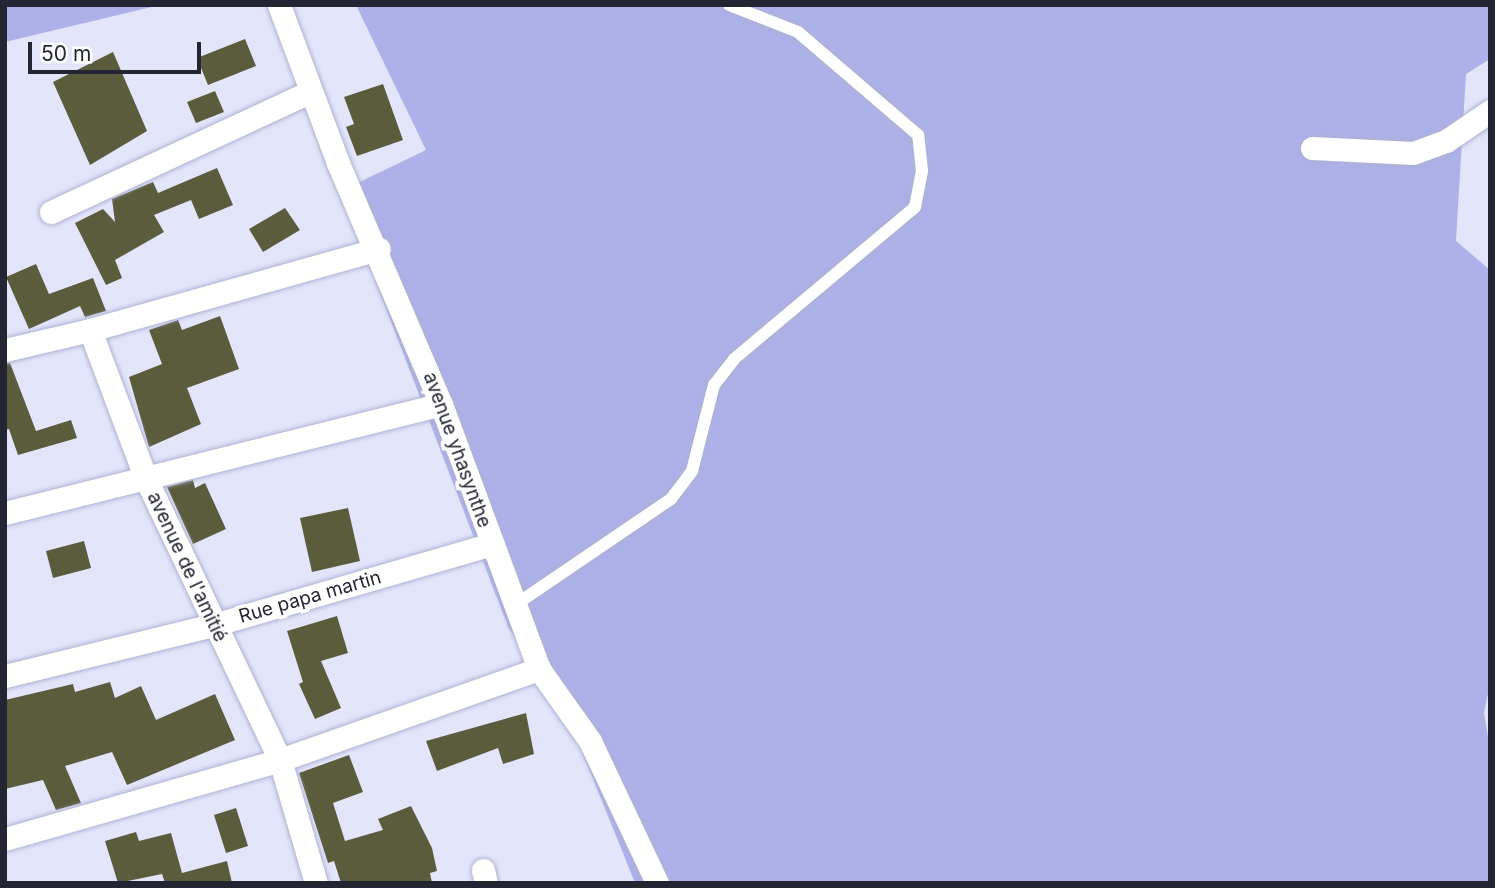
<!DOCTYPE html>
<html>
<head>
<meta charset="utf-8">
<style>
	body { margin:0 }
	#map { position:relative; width:1495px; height:888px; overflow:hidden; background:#e3e6fb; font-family:Inter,sans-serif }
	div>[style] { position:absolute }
	.green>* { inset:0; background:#acb1e9 }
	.building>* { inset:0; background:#5b5c3c }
	.roads { filter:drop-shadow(0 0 2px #adb1d3) drop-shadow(0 0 2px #adb1d3) }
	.service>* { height:12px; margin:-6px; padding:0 6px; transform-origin:6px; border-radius:6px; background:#fff }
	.minor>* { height:23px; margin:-11.5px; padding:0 11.5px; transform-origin:11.5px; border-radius:11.5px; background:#fff }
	span { translate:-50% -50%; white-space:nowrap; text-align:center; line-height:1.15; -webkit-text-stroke:7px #fff; paint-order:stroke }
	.street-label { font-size:19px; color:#242532 }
	.frame { position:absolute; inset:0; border:7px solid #242532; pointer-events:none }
	.scale { position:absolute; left:28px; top:42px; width:173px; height:32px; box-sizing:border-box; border:4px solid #242532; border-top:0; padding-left:9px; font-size:21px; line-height:24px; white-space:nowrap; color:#242532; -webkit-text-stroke:5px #fff; paint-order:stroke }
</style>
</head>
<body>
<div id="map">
	<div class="green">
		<i style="clip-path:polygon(5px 5px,160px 5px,5px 42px)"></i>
		<i style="clip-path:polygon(356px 5px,1490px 5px,1490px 59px,1466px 74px,1456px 241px,1490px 270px,1490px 684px,1484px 713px,1490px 749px,1490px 883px,635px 883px,557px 689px,509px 629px,341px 191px,426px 150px)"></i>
	</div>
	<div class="building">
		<i style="clip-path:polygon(245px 39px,256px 66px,208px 85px,197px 58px)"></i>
		<i style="clip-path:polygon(113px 52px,147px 131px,90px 165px,53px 82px)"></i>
		<i style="clip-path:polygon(383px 84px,403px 140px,357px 156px,346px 127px,354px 124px,344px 97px)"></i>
		<i style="clip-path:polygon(215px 91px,224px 112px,196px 123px,187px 102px)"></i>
		<i style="clip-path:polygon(217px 168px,233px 205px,199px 219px,191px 200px,154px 215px,164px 232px,115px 260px,122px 278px,106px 285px,75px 223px,103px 209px,115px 222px,112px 199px,153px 182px,158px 193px)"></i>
		<i style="clip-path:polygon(285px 208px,300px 230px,263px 252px,249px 229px)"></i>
		<i style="clip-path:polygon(36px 264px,49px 294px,93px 278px,106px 311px,85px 317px,80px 306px,29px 329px,6px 277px)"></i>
		<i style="clip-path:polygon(220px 316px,239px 369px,187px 388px,201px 424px,149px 447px,129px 377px,162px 364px,149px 330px,178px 320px,182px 330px)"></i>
		<i style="clip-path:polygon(10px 363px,36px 431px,71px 420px,77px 438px,18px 455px,9px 429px,5px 430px,5px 364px)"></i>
		<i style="clip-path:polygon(193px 480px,195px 488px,205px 483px,226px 529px,193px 544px,167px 487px)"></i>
		<i style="clip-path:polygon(348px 508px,360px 561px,312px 572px,300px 518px)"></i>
		<i style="clip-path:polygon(84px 541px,91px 568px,53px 578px,46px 551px)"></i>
		<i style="clip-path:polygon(337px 616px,348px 653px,321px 661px,341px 708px,315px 719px,299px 684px,303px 682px,287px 631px)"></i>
		<i style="clip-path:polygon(110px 682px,115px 698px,141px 686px,156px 720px,215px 694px,235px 740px,127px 785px,112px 752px,65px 766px,81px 803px,56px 810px,43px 780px,5px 789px,5px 700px,73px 684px,75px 692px)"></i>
		<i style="clip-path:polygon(526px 713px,534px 754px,503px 764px,498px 748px,437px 771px,426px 741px)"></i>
		<i style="clip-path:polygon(349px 755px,363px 792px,333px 803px,345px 841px,383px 830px,378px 819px,411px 806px,432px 848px,437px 871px,430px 873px,432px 883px,341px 883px,334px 861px,328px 863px,299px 773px)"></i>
		<i style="clip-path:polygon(236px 808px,248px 846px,226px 853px,214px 815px)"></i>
		<i style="clip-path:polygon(136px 832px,139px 841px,171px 833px,182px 873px,227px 861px,232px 883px,165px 883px,162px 874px,118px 883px,105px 841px)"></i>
	</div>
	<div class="roads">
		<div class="service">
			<i style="left:515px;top:605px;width:189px;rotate:-34.2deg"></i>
			<i style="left:671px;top:499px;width:35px;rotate:-53deg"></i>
			<i style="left:692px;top:471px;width:89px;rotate:-75.7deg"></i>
			<i style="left:714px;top:385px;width:33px;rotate:-52deg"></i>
			<i style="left:734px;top:359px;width:236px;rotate:-40deg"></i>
			<i style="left:915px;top:207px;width:37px;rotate:-79deg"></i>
			<i style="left:922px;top:171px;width:36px;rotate:-96deg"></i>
			<i style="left:918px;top:135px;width:158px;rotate:-139.4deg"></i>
			<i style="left:798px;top:32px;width:74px;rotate:-158.6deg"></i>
		</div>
		<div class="minor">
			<i style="left:279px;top:5px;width:169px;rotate:69.5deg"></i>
			<i style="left:338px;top:163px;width:262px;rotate:66.9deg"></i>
			<i style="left:441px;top:404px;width:283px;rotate:69.7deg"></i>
			<i style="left:539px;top:669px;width:88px;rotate:54.7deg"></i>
			<i style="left:590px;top:741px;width:157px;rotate:64.7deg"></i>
			<i style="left:1312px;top:148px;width:101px;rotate:2.8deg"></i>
			<i style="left:1413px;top:153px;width:35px;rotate:-20deg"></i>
			<i style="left:1446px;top:141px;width:53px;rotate:-34.3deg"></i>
			<i style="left:51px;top:212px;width:285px;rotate:-24.9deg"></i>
			<i style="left:90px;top:330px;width:300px;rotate:-15.7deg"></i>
			<i style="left:5px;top:350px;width:87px;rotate:-13.2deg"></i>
			<i style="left:90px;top:330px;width:159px;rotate:69.4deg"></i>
			<i style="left:146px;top:479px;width:311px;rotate:64.5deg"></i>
			<i style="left:280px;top:760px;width:128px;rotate:73.7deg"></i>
			<i style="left:5px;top:513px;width:449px;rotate:-14deg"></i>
			<i style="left:5px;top:676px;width:214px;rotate:-13.8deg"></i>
			<i style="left:213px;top:625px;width:291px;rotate:-16.2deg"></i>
			<i style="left:5px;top:839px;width:286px;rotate:-16deg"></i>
			<i style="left:280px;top:760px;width:275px;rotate:-19.4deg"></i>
			<i style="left:483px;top:870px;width:13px;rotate:77deg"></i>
		</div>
	</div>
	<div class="street-label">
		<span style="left:457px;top:450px;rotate:70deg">avenue yhasynthe</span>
		<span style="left:187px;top:567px;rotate:65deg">avenue de l'amitié</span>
		<span style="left:310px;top:597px;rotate:-16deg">Rue papa martin</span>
	</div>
	<div class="frame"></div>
	<div class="scale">50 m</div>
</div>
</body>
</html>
